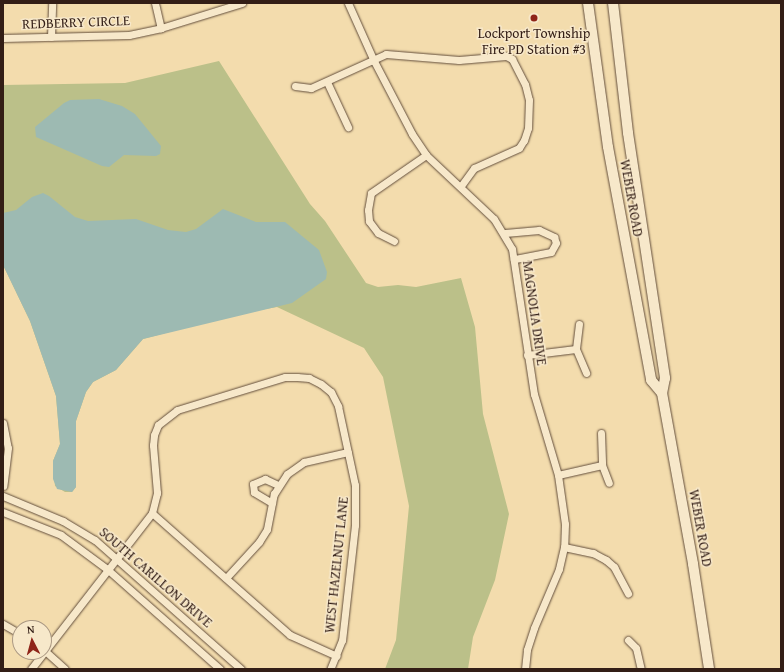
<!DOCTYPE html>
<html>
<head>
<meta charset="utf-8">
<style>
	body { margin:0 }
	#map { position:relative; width:784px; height:672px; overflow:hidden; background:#f3dcad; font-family:"Gentium Book Plus",serif }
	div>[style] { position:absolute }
	.green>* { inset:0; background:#bbc089 }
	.water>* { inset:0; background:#9dbab2 }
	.roads { filter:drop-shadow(0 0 1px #634e3c) drop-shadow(0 0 1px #634e3c) }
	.minor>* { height:7px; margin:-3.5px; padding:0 3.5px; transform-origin:3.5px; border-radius:3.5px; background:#f7e8ca }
	.secondary>* { height:10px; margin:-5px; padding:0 5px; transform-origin:5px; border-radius:5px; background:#f7e8ca }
	.dots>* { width:11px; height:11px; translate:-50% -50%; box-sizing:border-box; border:2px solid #f7e8ca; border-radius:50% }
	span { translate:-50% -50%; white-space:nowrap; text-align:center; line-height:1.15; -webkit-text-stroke:3px #f7e8ca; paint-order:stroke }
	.street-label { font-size:14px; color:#331e16 }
	.poi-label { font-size:14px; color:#331e16 }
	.frame { position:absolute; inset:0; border:4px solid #331e16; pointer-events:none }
	.north { position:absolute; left:12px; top:620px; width:40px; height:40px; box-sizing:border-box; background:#f7e8ca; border:1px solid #a99782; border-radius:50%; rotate:354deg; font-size:11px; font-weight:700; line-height:16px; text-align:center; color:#331e16 }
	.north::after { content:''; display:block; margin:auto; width:14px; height:18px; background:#8f2418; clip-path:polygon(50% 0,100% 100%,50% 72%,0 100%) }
</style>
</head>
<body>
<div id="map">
	<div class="green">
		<i style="clip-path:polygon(219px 61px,310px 204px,325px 221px,366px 283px,378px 287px,398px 285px,416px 287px,461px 278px,475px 327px,483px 414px,509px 514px,495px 580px,473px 637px,468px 669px,385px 669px,396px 640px,409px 506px,383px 377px,364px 348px,277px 307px,237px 314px,143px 339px,116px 370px,93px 382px,86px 392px,76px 421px,76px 487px,72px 492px,65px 492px,55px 486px,53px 461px,60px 444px,56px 396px,30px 321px,3px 265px,3px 85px,125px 83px)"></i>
	</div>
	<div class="water">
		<i style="clip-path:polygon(99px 99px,122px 106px,135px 114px,161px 146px,160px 154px,156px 156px,124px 155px,109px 167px,102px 166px,36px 137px,35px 127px,64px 103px,70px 100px)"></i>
		<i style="clip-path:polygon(43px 193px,49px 196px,75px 217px,88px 221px,136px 219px,168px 230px,186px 232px,196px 229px,223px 209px,256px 222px,285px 222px,319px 250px,327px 272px,326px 279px,292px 303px,143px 339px,116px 370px,93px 382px,86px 392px,76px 421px,76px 487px,72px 492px,57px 489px,53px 479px,53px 461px,60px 444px,56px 396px,30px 321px,3px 265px,3px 213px,16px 210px,32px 197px)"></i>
	</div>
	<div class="roads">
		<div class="minor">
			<i style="left:155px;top:3px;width:26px;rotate:77deg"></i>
			<i style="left:348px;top:3px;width:64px;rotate:65.9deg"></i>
			<i style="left:374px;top:61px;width:82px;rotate:62.5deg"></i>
			<i style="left:412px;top:134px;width:25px;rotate:56deg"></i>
			<i style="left:426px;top:155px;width:93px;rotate:43.3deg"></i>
			<i style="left:494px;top:219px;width:35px;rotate:59deg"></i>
			<i style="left:512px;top:249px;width:147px;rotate:81.4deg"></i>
			<i style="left:534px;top:394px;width:84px;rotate:73.5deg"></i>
			<i style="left:558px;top:475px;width:49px;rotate:81.9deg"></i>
			<i style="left:565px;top:524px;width:23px;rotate:92deg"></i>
			<i style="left:564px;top:547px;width:23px;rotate:103deg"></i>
			<i style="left:559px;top:569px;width:64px;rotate:113deg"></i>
			<i style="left:534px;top:628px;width:23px;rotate:108deg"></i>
			<i style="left:527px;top:650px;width:19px;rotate:96deg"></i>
			<i style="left:51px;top:37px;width:34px;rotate:-88deg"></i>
			<i style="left:3px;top:38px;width:126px;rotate:-1.4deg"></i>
			<i style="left:129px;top:35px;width:33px;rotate:-12deg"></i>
			<i style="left:161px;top:28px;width:85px;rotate:-17.2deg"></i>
			<i style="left:327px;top:82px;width:50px;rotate:65deg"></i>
			<i style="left:295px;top:86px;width:16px;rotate:7deg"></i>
			<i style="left:311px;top:88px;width:82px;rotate:-24.4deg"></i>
			<i style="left:386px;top:54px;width:73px;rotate:4.7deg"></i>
			<i style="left:459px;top:60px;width:47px;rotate:-4.9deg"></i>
			<i style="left:506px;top:56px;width:7px;rotate:27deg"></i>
			<i style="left:512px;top:59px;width:28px;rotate:63deg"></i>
			<i style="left:525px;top:84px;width:16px;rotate:76deg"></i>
			<i style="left:529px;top:100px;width:28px;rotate:92deg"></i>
			<i style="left:528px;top:128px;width:13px;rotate:108deg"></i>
			<i style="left:524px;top:140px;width:9px;rotate:122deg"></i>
			<i style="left:519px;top:148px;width:49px;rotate:156deg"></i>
			<i style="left:474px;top:168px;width:22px;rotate:126deg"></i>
			<i style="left:505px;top:233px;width:34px;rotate:-5deg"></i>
			<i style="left:539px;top:230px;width:17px;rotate:25deg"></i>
			<i style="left:554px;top:237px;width:6px;rotate:72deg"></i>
			<i style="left:556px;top:243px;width:10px;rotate:119deg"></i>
			<i style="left:551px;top:252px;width:38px;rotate:169deg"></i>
			<i style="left:394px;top:241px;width:18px;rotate:-153deg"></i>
			<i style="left:378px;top:233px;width:15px;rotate:-127deg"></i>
			<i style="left:369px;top:221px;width:11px;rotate:-95deg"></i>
			<i style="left:368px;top:210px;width:17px;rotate:-80deg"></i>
			<i style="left:371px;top:193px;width:67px;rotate:-34.6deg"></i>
			<i style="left:579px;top:324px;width:25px;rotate:97deg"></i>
			<i style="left:576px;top:349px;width:26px;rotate:67deg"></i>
			<i style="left:527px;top:355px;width:49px;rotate:-7deg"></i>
			<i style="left:3px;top:423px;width:25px;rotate:79deg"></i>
			<i style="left:8px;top:448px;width:38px;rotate:97deg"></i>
			<i style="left:601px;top:433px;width:32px;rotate:88deg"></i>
			<i style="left:602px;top:465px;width:19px;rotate:69deg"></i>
			<i style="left:558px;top:475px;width:45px;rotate:-12.8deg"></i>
			<i style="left:3px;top:496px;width:65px;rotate:22.6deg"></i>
			<i style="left:63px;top:521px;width:37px;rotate:31deg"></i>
			<i style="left:95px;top:540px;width:195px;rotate:41.5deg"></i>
			<i style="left:272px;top:503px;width:21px;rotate:-149deg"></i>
			<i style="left:254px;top:492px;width:8px;rotate:-97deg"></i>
			<i style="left:253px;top:484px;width:13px;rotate:-23deg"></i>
			<i style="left:265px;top:479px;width:14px;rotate:25deg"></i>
			<i style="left:3px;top:512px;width:62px;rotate:21.6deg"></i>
			<i style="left:61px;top:535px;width:57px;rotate:36.5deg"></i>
			<i style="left:107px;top:569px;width:151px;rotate:41.5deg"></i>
			<i style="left:152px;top:513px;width:184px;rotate:41.5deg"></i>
			<i style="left:290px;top:635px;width:51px;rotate:24.1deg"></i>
			<i style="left:564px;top:547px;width:30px;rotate:12deg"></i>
			<i style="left:593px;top:553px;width:15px;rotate:28deg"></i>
			<i style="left:606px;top:560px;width:11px;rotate:41deg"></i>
			<i style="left:614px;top:567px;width:30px;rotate:62deg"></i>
			<i style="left:226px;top:578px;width:49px;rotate:-47.5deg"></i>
			<i style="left:259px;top:542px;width:15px;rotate:-58deg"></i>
			<i style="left:267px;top:529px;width:36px;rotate:-79deg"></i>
			<i style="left:274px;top:494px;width:24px;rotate:-57deg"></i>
			<i style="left:287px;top:474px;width:21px;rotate:-35deg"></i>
			<i style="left:304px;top:462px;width:45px;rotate:-12.8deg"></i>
			<i style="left:3px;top:624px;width:20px;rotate:30deg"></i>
			<i style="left:628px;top:640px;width:11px;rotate:45deg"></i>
			<i style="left:636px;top:648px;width:22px;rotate:77deg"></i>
			<i style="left:44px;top:650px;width:28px;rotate:42deg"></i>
			<i style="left:31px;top:669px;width:197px;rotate:-52.2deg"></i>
			<i style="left:152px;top:513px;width:21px;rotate:-76deg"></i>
			<i style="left:157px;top:493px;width:48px;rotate:-94.8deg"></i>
			<i style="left:153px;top:445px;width:10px;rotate:-84deg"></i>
			<i style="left:154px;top:435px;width:11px;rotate:-68deg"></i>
			<i style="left:158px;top:425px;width:24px;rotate:-38deg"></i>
			<i style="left:177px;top:410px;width:113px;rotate:-17deg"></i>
			<i style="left:285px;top:377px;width:12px"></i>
			<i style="left:297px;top:377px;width:12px;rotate:5deg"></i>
			<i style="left:309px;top:378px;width:13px;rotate:27deg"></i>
			<i style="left:321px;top:384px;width:13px;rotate:39deg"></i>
			<i style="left:331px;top:392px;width:16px;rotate:63deg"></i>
			<i style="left:338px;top:406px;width:81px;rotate:77.9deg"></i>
			<i style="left:355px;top:485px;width:40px;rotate:90deg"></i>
			<i style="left:355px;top:525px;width:116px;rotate:96.4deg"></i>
			<i style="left:342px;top:640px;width:31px;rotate:112deg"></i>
		</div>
		<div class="secondary">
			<i style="left:588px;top:3px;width:145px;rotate:82.1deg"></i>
			<i style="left:608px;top:147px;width:237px;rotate:79.5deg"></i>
			<i style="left:651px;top:380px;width:17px;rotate:50deg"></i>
			<i style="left:613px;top:3px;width:131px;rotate:83.4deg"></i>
			<i style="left:628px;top:133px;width:248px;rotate:81.4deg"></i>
			<i style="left:665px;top:378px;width:15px;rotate:101deg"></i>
			<i style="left:662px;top:393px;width:174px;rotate:79.7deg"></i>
			<i style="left:693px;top:564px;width:106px;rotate:81.3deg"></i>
		</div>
	</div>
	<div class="dots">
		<i style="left:534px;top:18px;background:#8f2418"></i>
	</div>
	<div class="street-label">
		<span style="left:76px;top:22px;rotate:-2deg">REDBERRY CIRCLE</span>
		<span style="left:632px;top:198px;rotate:80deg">WEBER ROAD</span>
		<span style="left:535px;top:313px;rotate:82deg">MAGNOLIA DRIVE</span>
		<span style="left:701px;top:528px;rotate:80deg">WEBER ROAD</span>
		<span style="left:336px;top:565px;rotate:-84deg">WEST HAZELNUT LANE</span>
		<span style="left:156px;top:577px;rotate:41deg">SOUTH CARILLON DRIVE</span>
	</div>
	<div class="poi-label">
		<span style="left:534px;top:41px">Lockport Township<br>Fire PD Station #3</span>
	</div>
	<div class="frame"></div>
	<div class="north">N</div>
</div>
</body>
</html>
